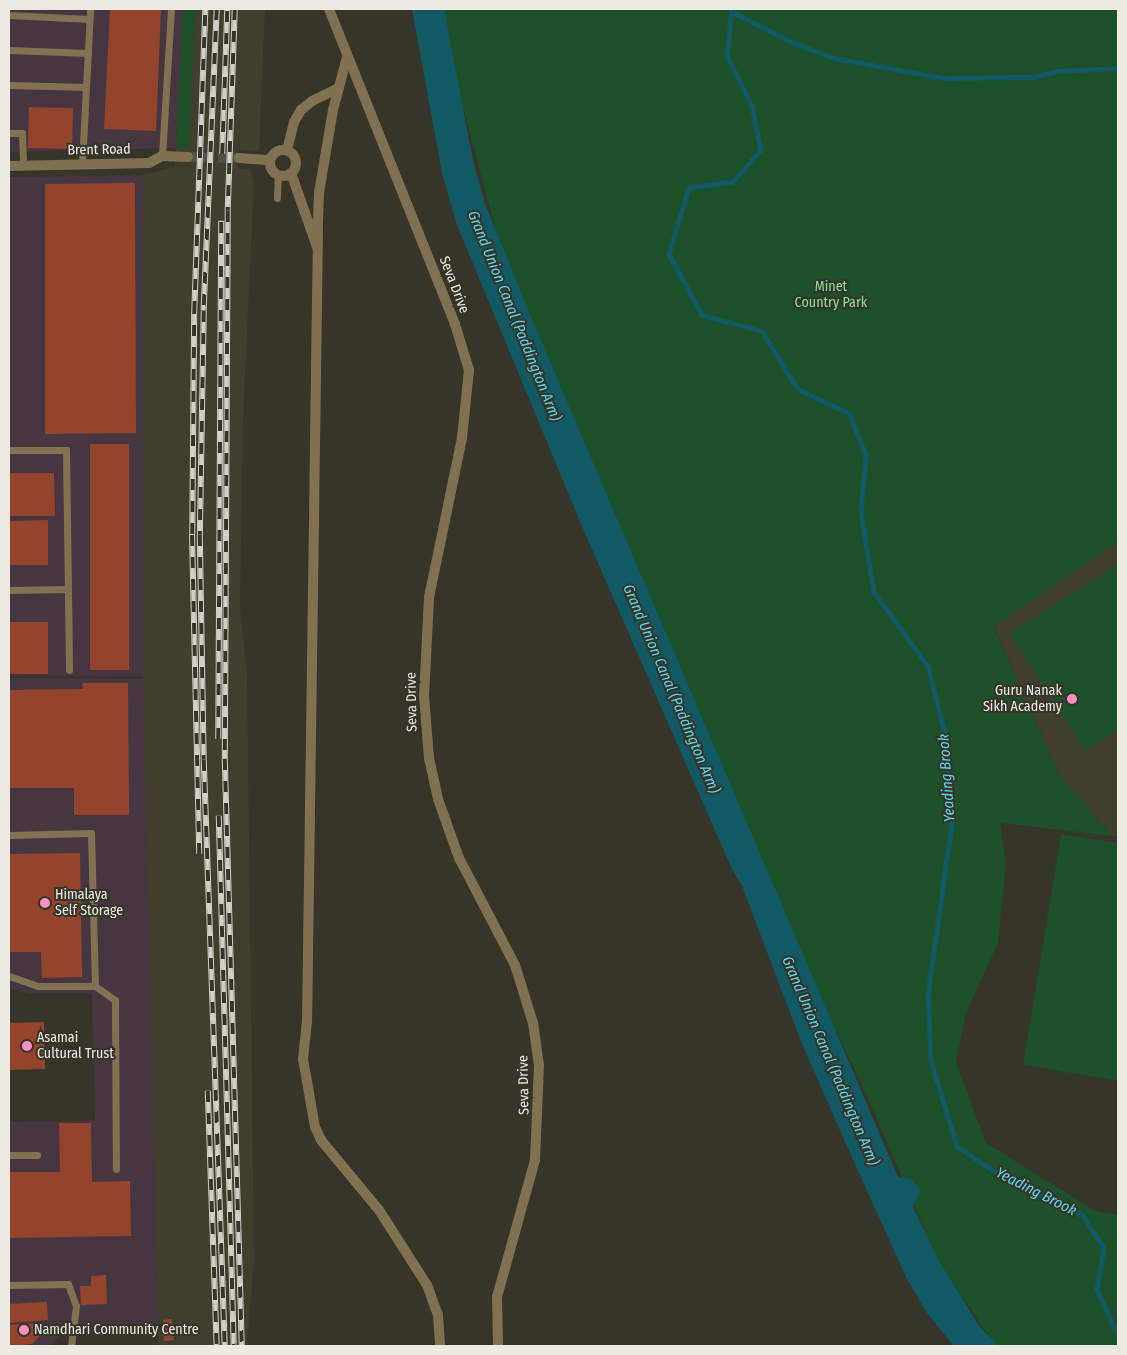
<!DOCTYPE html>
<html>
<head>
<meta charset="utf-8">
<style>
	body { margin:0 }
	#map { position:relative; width:1127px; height:1355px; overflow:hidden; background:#37342a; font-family:"Fira Sans Condensed",sans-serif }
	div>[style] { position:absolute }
	.industrial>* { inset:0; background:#463642 }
	.built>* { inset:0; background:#423e2e }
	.green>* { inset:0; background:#1b5028 }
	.water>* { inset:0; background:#105964 }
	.stream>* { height:4.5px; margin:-2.25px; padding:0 2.25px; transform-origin:2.25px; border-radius:2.25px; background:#105964 }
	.building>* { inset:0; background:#94442c }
	.street-tunnel>* { height:10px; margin-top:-5px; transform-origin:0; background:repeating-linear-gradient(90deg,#524f46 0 10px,transparent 0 15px) }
	.lane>* { height:7px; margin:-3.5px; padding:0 3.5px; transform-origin:3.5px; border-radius:3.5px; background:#817150 }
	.street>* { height:10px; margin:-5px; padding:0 5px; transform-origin:5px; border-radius:5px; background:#817150 }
	.street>.ring { margin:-5px; padding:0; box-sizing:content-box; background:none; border:10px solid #817150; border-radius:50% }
	.rail>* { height:5.5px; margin-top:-2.75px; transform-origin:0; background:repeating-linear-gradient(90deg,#37342a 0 11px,#d1cfc7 0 22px); box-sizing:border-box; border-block:1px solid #d1cfc7 }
	.dots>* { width:14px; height:14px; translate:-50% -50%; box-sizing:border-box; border:2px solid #37342a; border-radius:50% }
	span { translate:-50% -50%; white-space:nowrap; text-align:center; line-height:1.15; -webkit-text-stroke:4px #37342a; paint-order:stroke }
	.street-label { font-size:14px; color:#eceae3 }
	.park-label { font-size:14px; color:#83e595 }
	.poi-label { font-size:14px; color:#eceae3 }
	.right { translate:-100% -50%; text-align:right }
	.left { translate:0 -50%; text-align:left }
	.water-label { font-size:15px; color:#58d9ee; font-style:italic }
	.frame { position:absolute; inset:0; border:10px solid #eceae3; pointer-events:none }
</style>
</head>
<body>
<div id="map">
	<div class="industrial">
		<i style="clip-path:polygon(9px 9px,183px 9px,176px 148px,9px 152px)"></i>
		<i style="clip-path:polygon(143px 175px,143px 676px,9px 676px,9px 177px)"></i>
		<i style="clip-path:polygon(9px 678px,145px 679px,158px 1332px,63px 1333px,49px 1346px,9px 1346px,9px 1122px,95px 1121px,92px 993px,29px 993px,9px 988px)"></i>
	</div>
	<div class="built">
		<i style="clip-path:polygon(183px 9px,265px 9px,259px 151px,238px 150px,238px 169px,250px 169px,254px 181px,243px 419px,240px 607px,247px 673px,254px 1259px,247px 1346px,159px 1346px,158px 1332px,143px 676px,143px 175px,175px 167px)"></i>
		<i style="clip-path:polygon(1118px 541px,1118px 837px,1112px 836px,1058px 772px,994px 626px)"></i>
	</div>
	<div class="green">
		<i style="clip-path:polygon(183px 9px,195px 9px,189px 148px,176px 148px)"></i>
		<i style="clip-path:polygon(427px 9px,1118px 9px,1118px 541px,994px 627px,1058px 772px,1112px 836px,1000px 823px,1006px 863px,998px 943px,966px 1013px,956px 1062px,986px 1143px,1095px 1211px,1118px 1215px,1118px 1346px,996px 1346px,940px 1265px,866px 1094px,783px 918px,501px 250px,455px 77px)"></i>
		<i style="clip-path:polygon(1118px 564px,1118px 730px,1085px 751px,1010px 633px)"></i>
		<i style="clip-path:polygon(1061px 834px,1118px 843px,1118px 1081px,1023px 1065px)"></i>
	</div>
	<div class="water">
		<i style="clip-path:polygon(412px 9px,444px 9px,473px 160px,485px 204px,531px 317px,898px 1177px,911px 1179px,921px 1190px,913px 1207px,938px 1259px,979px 1326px,999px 1346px,954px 1346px,926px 1312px,906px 1277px,846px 1144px,800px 1039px,742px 886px,731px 867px,581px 524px,457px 225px,442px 173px)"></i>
	</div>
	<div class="stream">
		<i style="left:732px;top:9px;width:47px;rotate:96.1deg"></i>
		<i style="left:727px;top:56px;width:56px;rotate:63.4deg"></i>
		<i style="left:752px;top:106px;width:45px;rotate:78.4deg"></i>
		<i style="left:761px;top:150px;width:43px;rotate:131.2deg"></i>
		<i style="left:733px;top:182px;width:44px;rotate:172.2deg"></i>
		<i style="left:689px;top:188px;width:69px;rotate:106.9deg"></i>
		<i style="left:669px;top:254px;width:69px;rotate:61.6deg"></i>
		<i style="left:702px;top:315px;width:62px;rotate:14.9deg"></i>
		<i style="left:762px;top:331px;width:68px;rotate:58.2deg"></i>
		<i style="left:798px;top:389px;width:58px;rotate:25.7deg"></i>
		<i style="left:850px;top:414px;width:45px;rotate:69.1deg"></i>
		<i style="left:866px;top:456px;width:55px;rotate:95.2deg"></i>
		<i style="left:861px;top:511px;width:82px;rotate:80.9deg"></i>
		<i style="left:874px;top:592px;width:92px;rotate:53.9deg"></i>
		<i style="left:928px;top:666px;width:74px;rotate:76deg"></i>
		<i style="left:946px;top:738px;width:86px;rotate:86deg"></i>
		<i style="left:952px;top:824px;width:172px;rotate:98deg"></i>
		<i style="left:928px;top:994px;width:66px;rotate:87.4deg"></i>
		<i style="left:931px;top:1060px;width:90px;rotate:73.2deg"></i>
		<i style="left:957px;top:1146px;width:60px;rotate:34.2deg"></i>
		<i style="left:1007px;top:1180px;width:84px;rotate:24.7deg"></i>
		<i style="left:1083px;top:1215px;width:39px;rotate:58deg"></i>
		<i style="left:1104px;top:1248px;width:43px;rotate:99.5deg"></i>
		<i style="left:1097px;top:1290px;width:50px;rotate:65deg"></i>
		<i style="left:733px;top:12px;width:66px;rotate:27deg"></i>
		<i style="left:792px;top:42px;width:45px;rotate:20.9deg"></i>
		<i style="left:834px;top:58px;width:112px;rotate:10.3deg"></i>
		<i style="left:944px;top:78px;width:88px;rotate:-0.7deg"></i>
		<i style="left:1032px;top:77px;width:27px;rotate:-13deg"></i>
		<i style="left:1058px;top:71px;width:60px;rotate:-2.9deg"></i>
	</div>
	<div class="building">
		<i style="clip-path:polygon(110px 9px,161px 9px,156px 131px,104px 129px)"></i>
		<i style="clip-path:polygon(29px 107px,73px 108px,72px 149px,28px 148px)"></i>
		<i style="clip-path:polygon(135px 183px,136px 433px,45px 434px,45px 184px)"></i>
		<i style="clip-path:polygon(90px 444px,129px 444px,129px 670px,90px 670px)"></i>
		<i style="clip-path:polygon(9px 473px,54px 473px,55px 516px,9px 516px)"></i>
		<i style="clip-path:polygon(48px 520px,48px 565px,9px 565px,9px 521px)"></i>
		<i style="clip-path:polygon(9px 622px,48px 622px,48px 674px,9px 674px)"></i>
		<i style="clip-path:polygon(82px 683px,128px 683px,129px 815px,74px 815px,74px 788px,9px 788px,9px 690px,83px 689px)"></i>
		<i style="clip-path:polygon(80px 853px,82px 977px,42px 978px,41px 952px,9px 952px,9px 854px)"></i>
		<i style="clip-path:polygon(44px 1022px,45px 1069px,9px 1070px,9px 1023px)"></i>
		<i style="clip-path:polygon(59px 1123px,91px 1123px,92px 1182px,130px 1181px,131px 1236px,9px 1238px,9px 1172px,60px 1172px)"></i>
		<i style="clip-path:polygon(106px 1275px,107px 1304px,81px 1305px,80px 1286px,91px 1286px,91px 1276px)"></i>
		<i style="clip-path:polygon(47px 1302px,48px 1320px,9px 1323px,9px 1304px)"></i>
		<i style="clip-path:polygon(172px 1319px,174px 1340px,164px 1341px,163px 1320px)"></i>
		<i style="clip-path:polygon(39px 1323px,40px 1336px,32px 1344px,9px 1346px,9px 1325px)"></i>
	</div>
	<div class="street-tunnel">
		<i style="left:188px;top:157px;width:51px;rotate:1.1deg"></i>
	</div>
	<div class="lane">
		<i style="left:9px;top:15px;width:80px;rotate:2.9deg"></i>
		<i style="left:9px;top:50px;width:79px;rotate:2.2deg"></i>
		<i style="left:9px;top:85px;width:77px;rotate:1.5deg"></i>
		<i style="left:9px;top:133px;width:13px"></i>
		<i style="left:22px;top:133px;width:32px;rotate:88deg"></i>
		<i style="left:162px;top:156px;width:147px;rotate:-86.5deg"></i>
		<i style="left:82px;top:164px;width:155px;rotate:-87deg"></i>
		<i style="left:277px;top:198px;width:23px;rotate:-88deg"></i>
		<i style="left:9px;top:450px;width:57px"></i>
		<i style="left:66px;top:450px;width:220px;rotate:89.2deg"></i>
		<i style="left:9px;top:590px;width:59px;rotate:-1deg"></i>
		<i style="left:9px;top:835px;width:82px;rotate:-1.4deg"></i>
		<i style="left:91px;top:833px;width:153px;rotate:88.5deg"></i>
		<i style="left:9px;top:976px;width:31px;rotate:19deg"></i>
		<i style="left:38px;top:986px;width:57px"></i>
		<i style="left:95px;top:986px;width:24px;rotate:35deg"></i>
		<i style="left:115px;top:1000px;width:169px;rotate:89.7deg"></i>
		<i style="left:9px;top:1155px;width:28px"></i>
		<i style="left:9px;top:1285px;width:59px;rotate:-1deg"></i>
		<i style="left:68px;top:1284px;width:23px;rotate:70deg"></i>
		<i style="left:76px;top:1306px;width:40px;rotate:97.1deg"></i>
	</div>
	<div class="street">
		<i style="left:329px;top:9px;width:339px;rotate:68.2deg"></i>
		<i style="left:455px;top:324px;width:48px;rotate:73.1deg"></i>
		<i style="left:469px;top:370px;width:68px;rotate:95.9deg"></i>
		<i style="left:462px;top:438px;width:163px;rotate:101.7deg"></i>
		<i style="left:429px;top:598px;width:98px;rotate:92.9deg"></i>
		<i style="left:424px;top:696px;width:62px;rotate:85.4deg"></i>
		<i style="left:429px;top:758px;width:42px;rotate:77.6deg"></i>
		<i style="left:438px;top:799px;width:63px;rotate:70.4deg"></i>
		<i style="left:459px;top:858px;width:121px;rotate:62.4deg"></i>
		<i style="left:515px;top:965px;width:61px;rotate:72.8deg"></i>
		<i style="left:533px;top:1023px;width:42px;rotate:81.9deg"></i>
		<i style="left:539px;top:1065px;width:95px;rotate:92.4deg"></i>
		<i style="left:535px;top:1160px;width:142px;rotate:105.5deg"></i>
		<i style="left:497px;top:1297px;width:49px;rotate:88.8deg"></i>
		<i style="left:347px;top:57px;width:55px;rotate:104.8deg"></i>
		<i style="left:333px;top:110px;width:84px;rotate:99.6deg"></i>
		<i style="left:319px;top:193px;width:35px;rotate:92deg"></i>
		<i style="left:318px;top:228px;width:793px;rotate:90.79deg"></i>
		<i style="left:307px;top:1021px;width:38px;rotate:96deg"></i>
		<i style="left:303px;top:1059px;width:69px;rotate:80deg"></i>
		<i style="left:315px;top:1127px;width:14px;rotate:65deg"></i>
		<i style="left:321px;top:1140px;width:91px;rotate:50.4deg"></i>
		<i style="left:379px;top:1210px;width:89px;rotate:57.4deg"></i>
		<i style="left:427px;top:1285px;width:32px;rotate:70deg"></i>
		<i style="left:438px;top:1315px;width:31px;rotate:86deg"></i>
		<i style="left:287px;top:150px;width:29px;rotate:-76deg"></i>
		<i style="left:294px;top:122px;width:14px;rotate:-60deg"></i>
		<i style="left:301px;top:110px;width:14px;rotate:-39deg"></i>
		<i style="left:312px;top:101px;width:28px;rotate:-26deg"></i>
		<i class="ring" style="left:270px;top:150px;width:16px;height:16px"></i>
		<i style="left:239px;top:158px;width:31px;rotate:4deg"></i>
		<i style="left:9px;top:166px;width:140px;rotate:-1.2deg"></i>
		<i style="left:149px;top:163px;width:15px;rotate:-28deg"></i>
		<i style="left:162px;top:156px;width:26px;rotate:2deg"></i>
		<i style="left:291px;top:173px;width:78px;rotate:70.6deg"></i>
	</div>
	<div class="rail">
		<i style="left:217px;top:9px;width:302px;rotate:92.5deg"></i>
		<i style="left:204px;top:311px;width:224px;rotate:91deg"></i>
		<i style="left:200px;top:535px;width:225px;rotate:89deg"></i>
		<i style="left:204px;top:760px;width:586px;rotate:87.95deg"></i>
		<i style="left:235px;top:9px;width:202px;rotate:92deg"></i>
		<i style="left:228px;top:211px;width:548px;rotate:90.31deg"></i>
		<i style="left:225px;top:759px;width:587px;rotate:88.34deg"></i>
		<i style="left:222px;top:154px;width:145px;rotate:-88deg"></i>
		<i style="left:218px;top:739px;width:518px;rotate:-89.67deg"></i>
		<i style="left:219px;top:816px;width:530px;rotate:88.38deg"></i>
		<i style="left:199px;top:854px;width:320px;rotate:-91.3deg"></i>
		<i style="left:192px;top:534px;width:222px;rotate:-89.5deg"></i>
		<i style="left:194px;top:312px;width:303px;rotate:-87.9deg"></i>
		<i style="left:208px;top:1091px;width:255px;rotate:88deg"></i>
	</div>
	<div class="dots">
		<i style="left:1072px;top:699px;background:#fc8fc3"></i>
		<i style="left:45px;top:903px;background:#fc8fc3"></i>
		<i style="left:27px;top:1046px;background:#fc8fc3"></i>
		<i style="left:24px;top:1330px;background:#fc8fc3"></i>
	</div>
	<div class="street-label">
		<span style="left:99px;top:150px;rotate:-1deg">Brent Road</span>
		<span style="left:454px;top:285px;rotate:69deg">Seva Drive</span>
		<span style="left:412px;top:702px;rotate:-91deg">Seva Drive</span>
		<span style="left:524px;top:1085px;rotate:-91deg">Seva Drive</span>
	</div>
	<div class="park-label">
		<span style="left:831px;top:295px">Minet<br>Country Park</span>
	</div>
	<div class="poi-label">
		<span class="right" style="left:1062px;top:699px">Guru Nanak<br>Sikh Academy</span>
		<span class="left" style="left:55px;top:903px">Himalaya<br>Self Storage</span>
		<span class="left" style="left:37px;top:1046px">Asamai<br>Cultural Trust</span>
		<span class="left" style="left:34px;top:1330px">Namdhari Community Centre</span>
	</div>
	<div class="water-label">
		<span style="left:514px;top:316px;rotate:68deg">Grand Union Canal (Paddington Arm)</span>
		<span style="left:671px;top:689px;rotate:67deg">Grand Union Canal (Paddington Arm)</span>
		<span style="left:947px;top:778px;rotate:-94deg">Yeading Brook</span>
		<span style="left:830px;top:1061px;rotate:67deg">Grand Union Canal (Paddington Arm)</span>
		<span style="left:1036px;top:1192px;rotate:27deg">Yeading Brook</span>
	</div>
	<div class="frame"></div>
</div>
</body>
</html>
